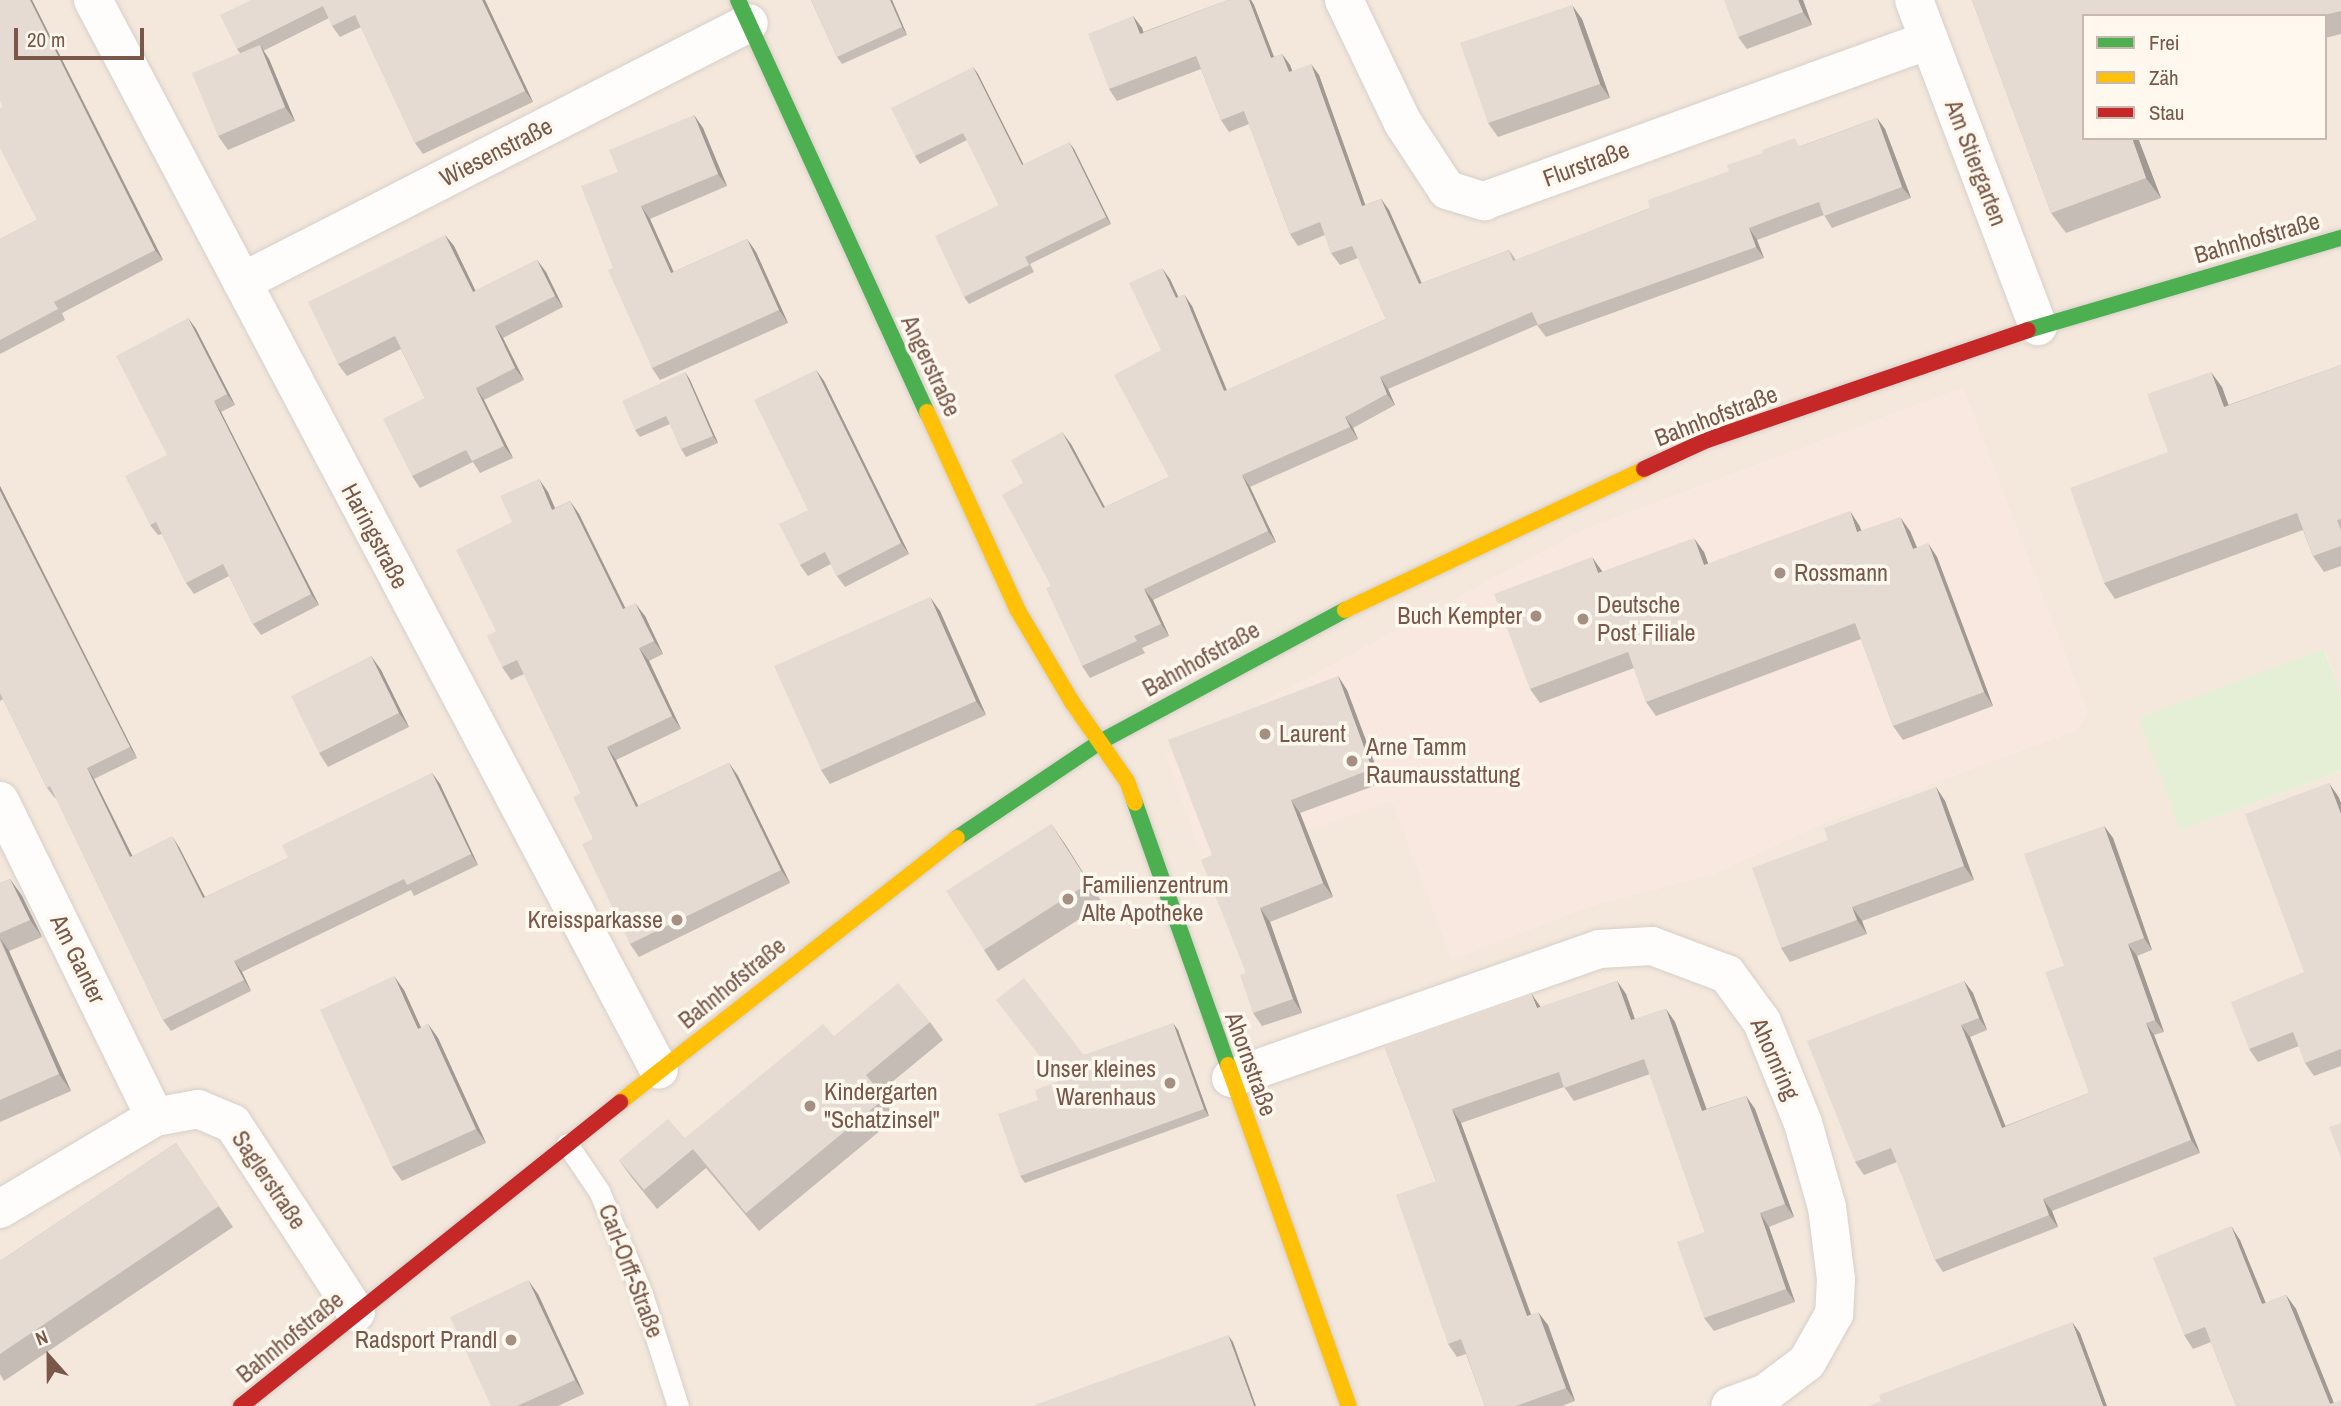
<!DOCTYPE html>
<html>
<head>
<meta charset="utf-8">
<style>
	body { margin:0 }
	#map { position:relative; width:2341px; height:1406px; overflow:hidden; background:#f8f3ec; font-family:"Archivo Narrow",sans-serif }
	div>[style] { position:absolute }
	.residential>* { inset:0; background:#f4e8dc }
	.commercial>* { inset:0; background:#f8e8e0 }
	.green>* { inset:0; background:#e5efd6 }
	.roads { filter:drop-shadow(0 0 2px #d7cfc9) drop-shadow(0 0 2px #d7cfc9) }
	.lane>* { height:21px; margin:-10.5px; padding:0 10.5px; transform-origin:10.5px; border-radius:10.5px; background:#fefdfc }
	.street>* { height:38px; margin:-19px; padding:0 19px; transform-origin:19px; border-radius:19px; background:#fefdfc }
	.fast>* { height:16px; margin:-8px; padding:0 8px; transform-origin:8px; border-radius:8px; background:#4caf50 }
	.slow>* { height:16px; margin:-8px; padding:0 8px; transform-origin:8px; border-radius:8px; background:#ffc107 }
	.jam>* { height:16px; margin:-8px; padding:0 8px; transform-origin:8px; border-radius:8px; background:#c62828 }
	.wall>* { inset:0; background:#c5bcb5 }
	.shaded-wall>* { inset:0; background:#a09994 }
	.building>* { inset:0; background:#e5dbd3 }
	.dots>* { width:19px; height:19px; translate:-50% -50%; box-sizing:border-box; border:4px solid #fff8ef; border-radius:50% }
	span { translate:-50% -50%; white-space:nowrap; text-align:center; line-height:1.15; -webkit-text-stroke:7px #fff8ef; paint-order:stroke }
	.street-label { font-size:24px; color:#795849 }
	.poi-label { font-size:24px; color:#795849 }
	.left { translate:0 -50%; text-align:left }
	.right { translate:-100% -50%; text-align:right }
	.legend { position:absolute; left:2082px; top:14px; width:245px; height:126px; box-sizing:border-box; background:#fff8ef; border:2px solid #c9b8ad; margin:0; padding:9px 12px; list-style:none; font-size:21px; color:#795849 }
	.legend li { display:flex; align-items:center; gap:14px; height:35px }
	.legend b { width:35px; border:2px solid #c9b8ad }
	.north { position:absolute; left:14px; top:1322px; width:70px; height:70px; -webkit-text-stroke:5px #fff8ef; paint-order:stroke; rotate:339deg; font-size:19px; font-weight:700; line-height:28px; text-align:center; color:#795849 }
	.north::after { content:''; display:block; margin:auto; width:24px; height:32px; background:#795849; clip-path:polygon(50% 0,100% 100%,50% 72%,0 100%) }
	.scale { position:absolute; left:14px; top:28px; width:130px; height:32px; box-sizing:border-box; border:4px solid #795849; border-top:0; padding-left:9px; font-size:21px; line-height:24px; white-space:nowrap; color:#795849; -webkit-text-stroke:5px #fff8ef; paint-order:stroke }
</style>
</head>
<body>
<div id="map">
	<div class="residential">
		<i style="clip-path:polygon(evenodd,0 0,2341px 0,2341px 695px,2325px 650px,2180px 830px,2341px 771px,2341px 1406px,0 1406px,0 0,2084px 16px,2325px 16px,2325px 138px,2084px 138px,2084px 16px,0 0,1963px 388px,2087px 712px,2077px 730px,1819px 825px,1710px 875px,1590px 906px,1453px 959px,1392px 801px,1165px 755px,1586px 529px,1963px 388px)"></i>
	</div>
	<div class="commercial">
		<i style="clip-path:polygon(1963px 388px,2087px 712px,2077px 730px,1819px 825px,1710px 875px,1590px 906px,1452px 960px,1392px 801px,1206px 866px,1165px 755px,1586px 529px)"></i>
	</div>
	<div class="green">
		<i style="clip-path:polygon(2324px 649px,2341px 695px,2341px 771px,2180px 830px,2139px 718px)"></i>
	</div>
	<div class="roads">
		<div class="lane">
			<i style="left:567px;top:1144px;width:57px;rotate:55.8deg"></i>
			<i style="left:599px;top:1191px;width:112px;rotate:67.3deg"></i>
			<i style="left:642px;top:1294px;width:118px;rotate:72.2deg"></i>
		</div>
		<div class="street">
			<i style="left:93px;top:0;width:1210px;rotate:62.12deg"></i>
			<i style="left:1344px;top:0;width:136px;rotate:64.4deg"></i>
			<i style="left:1403px;top:123px;width:80px;rotate:56.7deg"></i>
			<i style="left:1447px;top:190px;width:39px;rotate:17deg"></i>
			<i style="left:1484px;top:201px;width:472px;rotate:-19.9deg"></i>
			<i style="left:1914px;top:0;width:349px;rotate:69.2deg"></i>
			<i style="left:242px;top:282px;width:569px;rotate:-27.06deg"></i>
			<i style="left:0;top:801px;width:352px;rotate:63.9deg"></i>
			<i style="left:1231px;top:1078px;width:390px;rotate:-19.3deg"></i>
			<i style="left:1599px;top:949px;width:53px;rotate:-3.2deg"></i>
			<i style="left:1652px;top:946px;width:80px;rotate:20.5deg"></i>
			<i style="left:1727px;top:974px;width:59px;rotate:53.9deg"></i>
			<i style="left:1762px;top:1022px;width:109px;rotate:67.9deg"></i>
			<i style="left:1803px;top:1123px;width:87px;rotate:74.1deg"></i>
			<i style="left:1827px;top:1207px;width:73px;rotate:82.9deg"></i>
			<i style="left:1836px;top:1279px;width:35px;rotate:93deg"></i>
			<i style="left:1834px;top:1314px;width:55px;rotate:119.4deg"></i>
			<i style="left:1807px;top:1362px;width:51px;rotate:142.9deg"></i>
			<i style="left:1766px;top:1393px;width:38px;rotate:160deg"></i>
			<i style="left:0;top:1209px;width:180px;rotate:-30.7deg"></i>
			<i style="left:155px;top:1117px;width:44px;rotate:-10.5deg"></i>
			<i style="left:198px;top:1109px;width:38px;rotate:23deg"></i>
			<i style="left:233px;top:1124px;width:225px;rotate:56.9deg"></i>
		</div>
		<div class="fast">
			<i style="left:738px;top:0;width:453px;rotate:65.4deg"></i>
			<i style="left:2028px;top:330px;width:326px;rotate:-16.4deg"></i>
			<i style="left:1135px;top:803px;width:278px;rotate:70.5deg"></i>
			<i style="left:957px;top:838px;width:172px;rotate:-33.9deg"></i>
			<i style="left:1100px;top:742px;width:278px;rotate:-28.3deg"></i>
		</div>
		<div class="slow">
			<i style="left:927px;top:412px;width:217px;rotate:65.4deg"></i>
			<i style="left:1017px;top:609px;width:108px;rotate:59.4deg"></i>
			<i style="left:1072px;top:702px;width:96px;rotate:55.2deg"></i>
			<i style="left:1127px;top:781px;width:23px;rotate:70deg"></i>
			<i style="left:1345px;top:610px;width:331px;rotate:-25.2deg"></i>
			<i style="left:1228px;top:1065px;width:362px;rotate:70.5deg"></i>
			<i style="left:620px;top:1102px;width:428px;rotate:-38.1deg"></i>
		</div>
		<div class="jam">
			<i style="left:1644px;top:469px;width:69px;rotate:-24.7deg"></i>
			<i style="left:1707px;top:440px;width:339px;rotate:-18.9deg"></i>
			<i style="left:241px;top:1406px;width:486px;rotate:-38.7deg"></i>
		</div>
	</div>
	<div class="wall">
		<i style="clip-path:polygon(0 0,32px 0,163px 260px,62px 313px,65px 320px,0 354px,0 239px,37px 220px,3px 107px)"></i>
		<i style="clip-path:polygon(251px 0,485px 0,533px 102px,423px 154px,415px 143px,361px 27px,340px 37px,332px 26px,329px 18px,263px 51px,269px 59px,295px 121px,228px 150px,218px 136px,240px 53px,237px 49px)"></i>
		<i style="clip-path:polygon(811px 0,892px 0,907px 35px,842px 64px,837px 57px)"></i>
		<i style="clip-path:polygon(1228px 0,1251px 0,1254px 5px,1274px 57px,1282px 54px,1290px 65px,1292px 71px,1319px 75px,1365px 205px,1381px 199px,1389px 210px,1422px 283px,1509px 250px,1516px 260px,1650px 208px,1801px 146px,1877px 118px,1885px 129px,1911px 198px,1832px 228px,1824px 215px,1794px 226px,1757px 240px,1764px 258px,1546px 337px,1537px 325px,1388px 389px,1395px 405px,1353px 428px,1358px 439px,1250px 487px,1276px 542px,1153px 600px,1169px 636px,1142px 648px,1145px 653px,1090px 678px,1082px 666px,1051px 586px,1023px 483px,1071px 444px,1105px 507px,1169px 477px,1161px 350px,1170px 279px,1178px 297px,1192px 306px,1227px 390px,1386px 319px,1358px 258px,1340px 265px,1331px 253px,1325px 235px,1298px 246px,1290px 234px,1249px 124px,1229px 132px,1221px 120px,1201px 69px,1117px 101px,1109px 89px,1133px 16px,1142px 28px,1143px 32px)"></i>
		<i style="clip-path:polygon(1803px 0,1812px 25px,1747px 49px,1738px 37px)"></i>
		<i style="clip-path:polygon(1972px 0,2341px 0,2341px 34px,2325px 38px,2325px 16px,2084px 16px,2084px 138px,2138px 138px,2161px 198px,2066px 233px,2051px 213px)"></i>
		<i style="clip-path:polygon(1582px 19px,1610px 98px,1498px 137px,1488px 123px)"></i>
		<i style="clip-path:polygon(973px 67px,978px 74px,1024px 165px,1074px 149px,1111px 224px,1030px 264px,1034px 272px,969px 304px,964px 297px,999px 205px,967px 140px,920px 164px,915px 156px)"></i>
		<i style="clip-path:polygon(694px 115px,703px 128px,727px 186px,650px 219px,673px 272px,747px 239px,756px 252px,788px 323px,660px 380px,652px 368px,613px 268px,618px 172px)"></i>
		<i style="clip-path:polygon(445px 235px,454px 246px,475px 291px,537px 260px,546px 272px,563px 307px,503px 338px,524px 380px,484px 400px,513px 458px,480px 473px,473px 462px,420px 488px,412px 476px,425px 398px,401px 349px,347px 376px,338px 364px)"></i>
		<i style="clip-path:polygon(188px 318px,196px 329px,235px 405px,221px 412px,319px 605px,261px 635px,253px 624px,229px 576px,194px 594px,186px 583px,162px 534px,158px 535px,150px 525px,167px 455px)"></i>
		<i style="clip-path:polygon(2341px 365px,2341px 566px,2324px 572px,2313px 556px,2303px 530px,2115px 599px,2104px 583px,2168px 452px,2222px 387px,2228px 405px)"></i>
		<i style="clip-path:polygon(816px 370px,824px 381px,909px 554px,845px 587px,837px 576px,831px 564px,808px 576px,800px 565px,808px 510px)"></i>
		<i style="clip-path:polygon(685px 372px,690px 380px,718px 443px,686px 457px,681px 449px,670px 424px,640px 437px,635px 430px)"></i>
		<i style="clip-path:polygon(0 486px,137px 758px,94px 779px,132px 856px,179px 847px,205px 897px,288px 858px,432px 773px,440px 784px,478px 865px,414px 896px,411px 890px,242px 972px,251px 991px,171px 1031px,163px 1020px,56px 798px,55px 798px,47px 788px,3px 699px,0 701px)"></i>
		<i style="clip-path:polygon(548px 492px,555px 508px,570px 501px,579px 514px,625px 607px,645px 616px,663px 654px,649px 661px,681px 729px,616px 760px,638px 806px,729px 763px,738px 776px,790px 883px,639px 957px,630px 944px,593px 839px,581px 793px,524px 674px,511px 680px,502px 667px,496px 631px,512px 522px)"></i>
		<i style="clip-path:polygon(1859px 525px,1862px 531px,1910px 531px,1917px 547px,1937px 557px,1993px 706px,1903px 740px,1893px 726px,1861px 639px,1656px 716px,1646px 702px,1634px 668px,1540px 703px,1530px 689px,1602px 572px,1704px 552px,1708px 564px)"></i>
		<i style="clip-path:polygon(940px 611px,986px 715px,830px 784px,821px 770px)"></i>
		<i style="clip-path:polygon(371px 656px,381px 670px,409px 727px,328px 767px,319px 753px)"></i>
		<i style="clip-path:polygon(1338px 676px,1347px 690px,1382px 783px,1300px 813px,1333px 897px,1270px 922px,1302px 1013px,1262px 1026px,1253px 1013px,1246px 973px,1212px 855px)"></i>
		<i style="clip-path:polygon(1936px 787px,1945px 801px,1974px 880px,1862px 921px,1867px 934px,1790px 962px,1781px 948px,1828px 840px)"></i>
		<i style="clip-path:polygon(2338px 796px,2341px 803px,2341px 1066px,2314px 1076px,2305px 1063px,2299px 1046px,2258px 1062px,2249px 1049px,2304px 972px)"></i>
		<i style="clip-path:polygon(1051px 824px,1103px 904px,998px 971px,984px 950px)"></i>
		<i style="clip-path:polygon(2104px 826px,2113px 838px,2152px 950px,2137px 956px,2164px 1032px,2154px 1035px,2200px 1153px,2052px 1211px,2058px 1227px,1943px 1272px,1935px 1260px,1897px 1162px,1864px 1175px,1855px 1162px,1964px 981px,1973px 993px,1987px 1030px,1970px 1037px,2005px 1126px,2089px 1093px,2064px 966px)"></i>
		<i style="clip-path:polygon(10px 879px,22px 896px,42px 937px,9px 951px,71px 1091px,0 1122px,0 883px)"></i>
		<i style="clip-path:polygon(1617px 981px,1626px 994px,1635px 1019px,1666px 1009px,1675px 1022px,1706px 1109px,1746px 1096px,1755px 1109px,1794px 1217px,1769px 1227px,1795px 1302px,1714px 1331px,1704px 1318px,1705px 1232px,1650px 1074px,1574px 1101px,1564px 1087px,1461px 1123px,1531px 1314px,1548px 1325px,1575px 1401px,1562px 1406px,1485px 1406px,1466px 1354px,1457px 1357px,1448px 1344px,1436px 1181px,1384px 1045px,1541px 1007px)"></i>
		<i style="clip-path:polygon(404px 990px,421px 1028px,428px 1024px,438px 1038px,486px 1143px,402px 1181px,392px 1167px)"></i>
		<i style="clip-path:polygon(930px 1022px,943px 1040px,880px 1092px,898px 1116px,759px 1231px,706px 1168px,657px 1209px,632px 1178px,619px 1160px,685px 1138px,834px 1036px)"></i>
		<i style="clip-path:polygon(1178px 1030px,1209px 1116px,1025px 1183px,1020px 1176px,1038px 1100px,1058px 1082px,1084px 1055px)"></i>
		<i style="clip-path:polygon(176px 1143px,233px 1227px,4px 1381px,0 1374px,0 1261px)"></i>
		<i style="clip-path:polygon(2240px 1240px,2265px 1303px,2286px 1295px,2296px 1309px,2334px 1403px,2341px 1406px,2236px 1406px,2211px 1342px,2193px 1349px,2184px 1335px)"></i>
		<i style="clip-path:polygon(538px 1294px,584px 1394px,558px 1406px,491px 1406px)"></i>
	</div>
	<div class="shaded-wall">
		<i style="clip-path:polygon(30px 0,32px 0,163px 260px,155px 250px)"></i>
		<i style="clip-path:polygon(482px 0,485px 0,533px 102px,525px 91px)"></i>
		<i style="clip-path:polygon(890px 0,892px 0,907px 35px,902px 27px)"></i>
		<i style="clip-path:polygon(1249px 0,1251px 0,1254px 5px,1279px 70px,1271px 58px)"></i>
		<i style="clip-path:polygon(1798px 0,1803px 0,1812px 25px,1803px 12px)"></i>
		<i style="clip-path:polygon(1572px 5px,1582px 19px,1610px 98px,1600px 84px)"></i>
		<i style="clip-path:polygon(1133px 16px,1142px 28px,1148px 45px,1140px 34px)"></i>
		<i style="clip-path:polygon(260px 45px,269px 59px,295px 121px,285px 107px)"></i>
		<i style="clip-path:polygon(1282px 54px,1290px 65px,1297px 83px,1289px 72px)"></i>
		<i style="clip-path:polygon(1311px 64px,1319px 75px,1370px 218px,1362px 206px)"></i>
		<i style="clip-path:polygon(973px 67px,978px 74px,1027px 172px,1022px 165px)"></i>
		<i style="clip-path:polygon(694px 115px,703px 128px,727px 186px,718px 174px)"></i>
		<i style="clip-path:polygon(1877px 118px,1885px 129px,1911px 198px,1902px 187px)"></i>
		<i style="clip-path:polygon(2132px 138px,2138px 138px,2161px 198px,2146px 178px)"></i>
		<i style="clip-path:polygon(1069px 142px,1074px 149px,1111px 224px,1106px 217px)"></i>
		<i style="clip-path:polygon(1381px 199px,1389px 210px,1427px 296px,1419px 284px)"></i>
		<i style="clip-path:polygon(641px 206px,650px 219px,680px 286px,671px 273px)"></i>
		<i style="clip-path:polygon(1749px 228px,1757px 240px,1764px 258px,1756px 247px)"></i>
		<i style="clip-path:polygon(445px 235px,454px 246px,482px 304px,473px 292px)"></i>
		<i style="clip-path:polygon(747px 239px,756px 252px,788px 323px,779px 310px)"></i>
		<i style="clip-path:polygon(537px 260px,546px 272px,563px 307px,555px 296px)"></i>
		<i style="clip-path:polygon(1162px 268px,1170px 279px,1184px 309px,1176px 298px)"></i>
		<i style="clip-path:polygon(1184px 294px,1192px 306px,1232px 403px,1224px 391px)"></i>
		<i style="clip-path:polygon(188px 318px,196px 329px,235px 405px,227px 394px)"></i>
		<i style="clip-path:polygon(495px 326px,503px 338px,524px 380px,515px 368px)"></i>
		<i style="clip-path:polygon(816px 370px,824px 381px,909px 554px,901px 543px)"></i>
		<i style="clip-path:polygon(685px 372px,690px 380px,718px 443px,713px 436px)"></i>
		<i style="clip-path:polygon(2211px 372px,2222px 387px,2235px 423px,2224px 407px)"></i>
		<i style="clip-path:polygon(1380px 377px,1388px 389px,1395px 405px,1387px 394px)"></i>
		<i style="clip-path:polygon(476px 388px,484px 400px,513px 458px,504px 446px)"></i>
		<i style="clip-path:polygon(214px 401px,221px 412px,319px 605px,311px 594px)"></i>
		<i style="clip-path:polygon(1345px 417px,1353px 428px,1358px 439px,1350px 427px)"></i>
		<i style="clip-path:polygon(1062px 432px,1071px 444px,1111px 519px,1103px 508px)"></i>
		<i style="clip-path:polygon(1242px 475px,1250px 487px,1276px 542px,1268px 531px)"></i>
		<i style="clip-path:polygon(539px 479px,548px 492px,561px 523px,552px 510px)"></i>
		<i style="clip-path:polygon(0 486px,137px 758px,130px 747px,0 491px)"></i>
		<i style="clip-path:polygon(570px 501px,579px 514px,632px 622px,623px 609px)"></i>
		<i style="clip-path:polygon(1850px 511px,1859px 525px,1867px 546px,1857px 532px)"></i>
		<i style="clip-path:polygon(1900px 517px,1910px 531px,1923px 563px,1913px 549px)"></i>
		<i style="clip-path:polygon(1694px 538px,1704px 552px,1714px 579px,1704px 565px)"></i>
		<i style="clip-path:polygon(1928px 543px,1937px 557px,1993px 706px,1984px 692px)"></i>
		<i style="clip-path:polygon(1592px 557px,1602px 571px,1608px 588px,1598px 573px)"></i>
		<i style="clip-path:polygon(1144px 589px,1153px 600px,1169px 636px,1161px 624px)"></i>
		<i style="clip-path:polygon(930px 597px,940px 611px,986px 715px,976px 701px)"></i>
		<i style="clip-path:polygon(635px 603px,645px 616px,663px 654px,654px 641px)"></i>
		<i style="clip-path:polygon(639px 648px,649px 661px,681px 729px,672px 716px)"></i>
		<i style="clip-path:polygon(371px 656px,381px 670px,409px 727px,399px 713px)"></i>
		<i style="clip-path:polygon(1338px 676px,1347px 690px,1382px 783px,1372px 769px)"></i>
		<i style="clip-path:polygon(607px 747px,616px 760px,645px 820px,636px 807px)"></i>
		<i style="clip-path:polygon(729px 763px,738px 776px,790px 883px,781px 870px)"></i>
		<i style="clip-path:polygon(87px 768px,94px 779px,138px 867px,130px 857px)"></i>
		<i style="clip-path:polygon(432px 773px,440px 784px,478px 865px,471px 854px)"></i>
		<i style="clip-path:polygon(2329px 783px,2338px 796px,2341px 803px,2341px 814px)"></i>
		<i style="clip-path:polygon(1936px 787px,1945px 801px,1974px 880px,1964px 866px)"></i>
		<i style="clip-path:polygon(1291px 800px,1300px 813px,1333px 897px,1323px 883px)"></i>
		<i style="clip-path:polygon(1051px 824px,1065px 844px,1103px 904px,1089px 883px)"></i>
		<i style="clip-path:polygon(2104px 826px,2113px 838px,2152px 950px,2144px 938px)"></i>
		<i style="clip-path:polygon(172px 836px,179px 847px,211px 909px,203px 898px)"></i>
		<i style="clip-path:polygon(10px 879px,22px 896px,42px 937px,30px 920px)"></i>
		<i style="clip-path:polygon(1852px 907px,1862px 921px,1867px 934px,1857px 920px)"></i>
		<i style="clip-path:polygon(1260px 908px,1270px 922px,1302px 1013px,1293px 999px)"></i>
		<i style="clip-path:polygon(0 938px,9px 951px,71px 1091px,59px 1074px)"></i>
		<i style="clip-path:polygon(2128px 944px,2137px 956px,2164px 1032px,2155px 1020px)"></i>
		<i style="clip-path:polygon(234px 961px,242px 972px,251px 991px,244px 980px)"></i>
		<i style="clip-path:polygon(394px 976px,404px 990px,428px 1043px,418px 1029px)"></i>
		<i style="clip-path:polygon(1617px 981px,1626px 994px,1640px 1034px,1631px 1020px)"></i>
		<i style="clip-path:polygon(1964px 981px,1973px 993px,1987px 1030px,1979px 1018px)"></i>
		<i style="clip-path:polygon(1531px 993px,1540px 1006px,1546px 1021px,1537px 1008px)"></i>
		<i style="clip-path:polygon(1666px 1009px,1675px 1022px,1712px 1124px,1702px 1111px)"></i>
		<i style="clip-path:polygon(1173px 1023px,1178px 1030px,1209px 1116px,1204px 1109px)"></i>
		<i style="clip-path:polygon(2146px 1023px,2154px 1035px,2200px 1153px,2191px 1140px)"></i>
		<i style="clip-path:polygon(428px 1024px,438px 1038px,486px 1143px,476px 1129px)"></i>
		<i style="clip-path:polygon(1961px 1025px,1970px 1037px,2011px 1140px,2002px 1128px)"></i>
		<i style="clip-path:polygon(1746px 1096px,1755px 1109px,1794px 1217px,1785px 1204px)"></i>
		<i style="clip-path:polygon(1452px 1109px,1461px 1123px,1536px 1329px,1527px 1316px)"></i>
		<i style="clip-path:polygon(2043px 1199px,2052px 1211px,2058px 1227px,2049px 1215px)"></i>
		<i style="clip-path:polygon(1760px 1213px,1769px 1227px,1795px 1302px,1786px 1289px)"></i>
		<i style="clip-path:polygon(2231px 1226px,2240px 1240px,2272px 1318px,2262px 1304px)"></i>
		<i style="clip-path:polygon(528px 1280px,538px 1294px,584px 1394px,575px 1380px)"></i>
		<i style="clip-path:polygon(2286px 1295px,2296px 1309px,2335px 1406px,2331px 1406px)"></i>
		<i style="clip-path:polygon(1538px 1312px,1548px 1325px,1575px 1401px,1566px 1388px)"></i>
		<i style="clip-path:polygon(2072px 1322px,2080px 1333px,2107px 1406px,2103px 1406px)"></i>
		<i style="clip-path:polygon(1228px 1335px,1233px 1342px,1256px 1406px,1254px 1406px)"></i>
	</div>
	<div class="building">
		<i style="clip-path:polygon(0 0,30px 0,155px 250px,54px 302px,58px 309px,0 340px,0 239px,37px 220px,0 148px,0 108px,3px 107px,0 100px)"></i>
		<i style="clip-path:polygon(251px 0,482px 0,525px 91px,415px 143px,355px 15px,332px 26px,323px 6px,237px 49px,220px 15px)"></i>
		<i style="clip-path:polygon(811px 0,890px 0,902px 27px,837px 57px)"></i>
		<i style="clip-path:polygon(1228px 0,1249px 0,1271px 58px,1282px 54px,1289px 72px,1311px 64px,1362px 206px,1381px 199px,1419px 284px,1509px 250px,1513px 261px,1650px 208px,1648px 200px,1729px 171px,1727px 165px,1763px 153px,1762px 150px,1795px 138px,1799px 147px,1877px 118px,1902px 187px,1824px 216px,1819px 202px,1786px 214px,1749px 228px,1756px 247px,1538px 325px,1532px 312px,1380px 377px,1387px 394px,1345px 417px,1350px 427px,1242px 475px,1268px 531px,1144px 589px,1161px 624px,1134px 636px,1137px 641px,1082px 666px,1046px 588px,1051px 586px,1002px 495px,1023px 483px,1011px 460px,1062px 432px,1103px 508px,1169px 477px,1114px 375px,1161px 350px,1129px 283px,1162px 268px,1176px 298px,1184px 294px,1224px 391px,1386px 319px,1352px 246px,1331px 253px,1320px 222px,1290px 234px,1244px 111px,1221px 120px,1196px 56px,1109px 89px,1088px 34px,1133px 16px,1140px 34px)"></i>
		<i style="clip-path:polygon(1724px 0,1798px 0,1803px 12px,1738px 37px)"></i>
		<i style="clip-path:polygon(1972px 0,2341px 0,2341px 11px,2320px 16px,2084px 16px,2084px 138px,2132px 138px,2146px 178px,2051px 213px)"></i>
		<i style="clip-path:polygon(1572px 5px,1600px 84px,1488px 123px,1460px 43px)"></i>
		<i style="clip-path:polygon(260px 45px,285px 107px,218px 136px,192px 73px)"></i>
		<i style="clip-path:polygon(973px 67px,1022px 165px,1069px 142px,1106px 217px,1025px 257px,1029px 265px,964px 297px,935px 236px,999px 205px,963px 133px,915px 156px,891px 108px)"></i>
		<i style="clip-path:polygon(694px 115px,718px 174px,641px 206px,671px 273px,747px 239px,779px 310px,652px 368px,608px 270px,613px 268px,581px 186px,618px 172px,609px 150px)"></i>
		<i style="clip-path:polygon(445px 235px,473px 292px,537px 260px,555px 296px,495px 326px,515px 368px,476px 388px,504px 446px,472px 461px,466px 450px,412px 476px,383px 419px,425px 398px,395px 336px,338px 364px,308px 302px)"></i>
		<i style="clip-path:polygon(188px 318px,227px 394px,214px 401px,311px 594px,253px 624px,223px 564px,186px 583px,156px 522px,150px 525px,125px 476px,167px 455px,116px 356px)"></i>
		<i style="clip-path:polygon(2341px 365px,2341px 519px,2337px 520px,2341px 531px,2341px 546px,2313px 556px,2297px 513px,2104px 583px,2070px 488px,2168px 452px,2147px 394px,2211px 372px,2224px 407px)"></i>
		<i style="clip-path:polygon(816px 370px,901px 543px,837px 576px,825px 552px,800px 565px,779px 524px,808px 510px,754px 400px)"></i>
		<i style="clip-path:polygon(685px 372px,713px 436px,681px 449px,666px 416px,635px 430px,622px 401px)"></i>
		<i style="clip-path:polygon(539px 479px,552px 510px,570px 501px,623px 609px,635px 603px,654px 641px,639px 648px,672px 716px,607px 747px,636px 807px,729px 763px,781px 870px,630px 944px,582px 844px,593px 839px,573px 797px,581px 793px,517px 660px,502px 667px,487px 636px,496px 631px,456px 550px,512px 522px,500px 496px)"></i>
		<i style="clip-path:polygon(0 491px,130px 747px,87px 768px,130px 857px,172px 836px,203px 898px,288px 858px,282px 845px,432px 773px,471px 854px,407px 885px,404px 879px,234px 961px,244px 980px,163px 1020px,50px 786px,47px 788px,0 693px)"></i>
		<i style="clip-path:polygon(1850px 511px,1857px 532px,1900px 517px,1913px 549px,1928px 543px,1984px 692px,1893px 726px,1855px 623px,1646px 702px,1628px 652px,1530px 689px,1494px 594px,1592px 557px,1598px 573px,1694px 538px,1704px 565px)"></i>
		<i style="clip-path:polygon(930px 597px,976px 701px,821px 770px,774px 666px)"></i>
		<i style="clip-path:polygon(371px 656px,399px 713px,319px 753px,291px 696px)"></i>
		<i style="clip-path:polygon(1338px 676px,1372px 769px,1291px 800px,1323px 883px,1260px 908px,1293px 999px,1253px 1013px,1240px 975px,1246px 973px,1201px 860px,1212px 855px,1168px 740px)"></i>
		<i style="clip-path:polygon(2329px 783px,2341px 814px,2341px 1049px,2305px 1063px,2293px 1032px,2249px 1049px,2231px 1002px,2304px 972px,2245px 814px)"></i>
		<i style="clip-path:polygon(1936px 787px,1964px 866px,1852px 907px,1857px 920px,1781px 948px,1752px 868px,1828px 840px,1824px 828px)"></i>
		<i style="clip-path:polygon(1051px 824px,1089px 883px,984px 950px,946px 891px)"></i>
		<i style="clip-path:polygon(2104px 826px,2144px 938px,2128px 944px,2155px 1020px,2146px 1023px,2191px 1140px,2043px 1199px,2049px 1215px,1935px 1260px,1891px 1148px,1855px 1162px,1807px 1041px,1964px 981px,1979px 1018px,1961px 1025px,2002px 1128px,2089px 1093px,2045px 972px,2064px 966px,2024px 854px)"></i>
		<i style="clip-path:polygon(10px 879px,30px 920px,0 933px,0 883px)"></i>
		<i style="clip-path:polygon(0 940px,59px 1074px,0 1100px)"></i>
		<i style="clip-path:polygon(394px 976px,418px 1029px,428px 1024px,476px 1129px,392px 1167px,320px 1010px)"></i>
		<i style="clip-path:polygon(1024px 978px,1084px 1055px,1173px 1023px,1204px 1109px,1020px 1176px,998px 1114px,1038px 1100px,1035px 1090px,1059px 1081px,996px 1000px)"></i>
		<i style="clip-path:polygon(1617px 981px,1631px 1020px,1666px 1009px,1702px 1111px,1746px 1096px,1785px 1204px,1760px 1213px,1786px 1289px,1704px 1318px,1677px 1242px,1705px 1232px,1644px 1059px,1564px 1088px,1559px 1072px,1452px 1109px,1527px 1316px,1538px 1312px,1566px 1388px,1516px 1406px,1485px 1406px,1461px 1339px,1448px 1344px,1396px 1195px,1436px 1181px,1384px 1045px,1531px 993px,1537px 1008px)"></i>
		<i style="clip-path:polygon(898px 983px,930px 1022px,866px 1075px,885px 1098px,746px 1213px,693px 1149px,644px 1190px,619px 1160px,668px 1119px,685px 1138px,823px 1024px,834px 1036px)"></i>
		<i style="clip-path:polygon(2341px 1123px,2341px 1158px,2329px 1127px)"></i>
		<i style="clip-path:polygon(176px 1143px,219px 1206px,0 1354px,0 1261px)"></i>
		<i style="clip-path:polygon(2231px 1226px,2262px 1304px,2286px 1295px,2330px 1404px,2341px 1400px,2341px 1406px,2236px 1406px,2205px 1327px,2184px 1335px,2153px 1258px)"></i>
		<i style="clip-path:polygon(528px 1280px,575px 1380px,517px 1406px,491px 1406px,450px 1317px)"></i>
		<i style="clip-path:polygon(2072px 1322px,2103px 1406px,1869px 1406px,1881px 1401px,1879px 1395px)"></i>
		<i style="clip-path:polygon(1228px 1335px,1254px 1406px,1032px 1406px)"></i>
	</div>
	<div class="dots">
		<i style="left:1780px;top:573px;background:#a58e82"></i>
		<i style="left:1536px;top:616px;background:#a58e82"></i>
		<i style="left:1583px;top:619px;background:#a58e82"></i>
		<i style="left:1265px;top:734px;background:#a58e82"></i>
		<i style="left:1352px;top:761px;background:#a58e82"></i>
		<i style="left:1068px;top:899px;background:#a58e82"></i>
		<i style="left:677px;top:920px;background:#a58e82"></i>
		<i style="left:1170px;top:1083px;background:#a58e82"></i>
		<i style="left:810px;top:1106px;background:#a58e82"></i>
		<i style="left:511px;top:1340px;background:#a58e82"></i>
	</div>
	<div class="street-label">
		<span style="left:496px;top:152px;rotate:-27deg">Wiesenstraße</span>
		<span style="left:1976px;top:163px;rotate:69deg">Am Stiergarten</span>
		<span style="left:1586px;top:164px;rotate:-20deg">Flurstraße</span>
		<span style="left:2257px;top:238px;rotate:-16deg">Bahnhofstraße</span>
		<span style="left:931px;top:366px;rotate:65deg">Angerstraße</span>
		<span style="left:1716px;top:416px;rotate:-21deg">Bahnhofstraße</span>
		<span style="left:375px;top:536px;rotate:62deg">Haringstraße</span>
		<span style="left:1201px;top:659px;rotate:-29deg">Bahnhofstraße</span>
		<span style="left:78px;top:959px;rotate:64deg">Am Ganter</span>
		<span style="left:732px;top:983px;rotate:-39deg">Bahnhofstraße</span>
		<span style="left:1775px;top:1059px;rotate:66deg">Ahornring</span>
		<span style="left:1251px;top:1064px;rotate:70deg">Ahornstraße</span>
		<span style="left:269px;top:1180px;rotate:56deg">Saglerstraße</span>
		<span style="left:631px;top:1271px;rotate:69deg">Carl-Orff-Straße</span>
		<span style="left:290px;top:1337px;rotate:-39deg">Bahnhofstraße</span>
	</div>
	<div class="poi-label">
		<span class="left" style="left:1794px;top:573px">Rossmann</span>
		<span class="left" style="left:1597px;top:619px">Deutsche<br>Post Filiale</span>
		<span class="right" style="left:1522px;top:616px">Buch Kempter</span>
		<span class="left" style="left:1279px;top:734px">Laurent</span>
		<span class="left" style="left:1366px;top:761px">Arne Tamm<br>Raumausstattung</span>
		<span class="left" style="left:1082px;top:899px">Familienzentrum<br>Alte Apotheke</span>
		<span class="right" style="left:663px;top:920px">Kreissparkasse</span>
		<span class="right" style="left:1156px;top:1083px">Unser kleines<br>Warenhaus</span>
		<span class="left" style="left:824px;top:1106px">Kindergarten<br>"Schatzinsel"</span>
		<span class="right" style="left:497px;top:1340px">Radsport Prandl</span>
	</div>
	<ul class="legend">
	<li><b style="height:9px;background:#4caf50"></b>Frei</li>
	<li><b style="height:9px;background:#ffc107"></b>Zäh</li>
	<li><b style="height:9px;background:#c62828"></b>Stau</li>
	</ul>
	<div class="north">N</div>
	<div class="scale">20 m</div>
</div>
</body>
</html>
